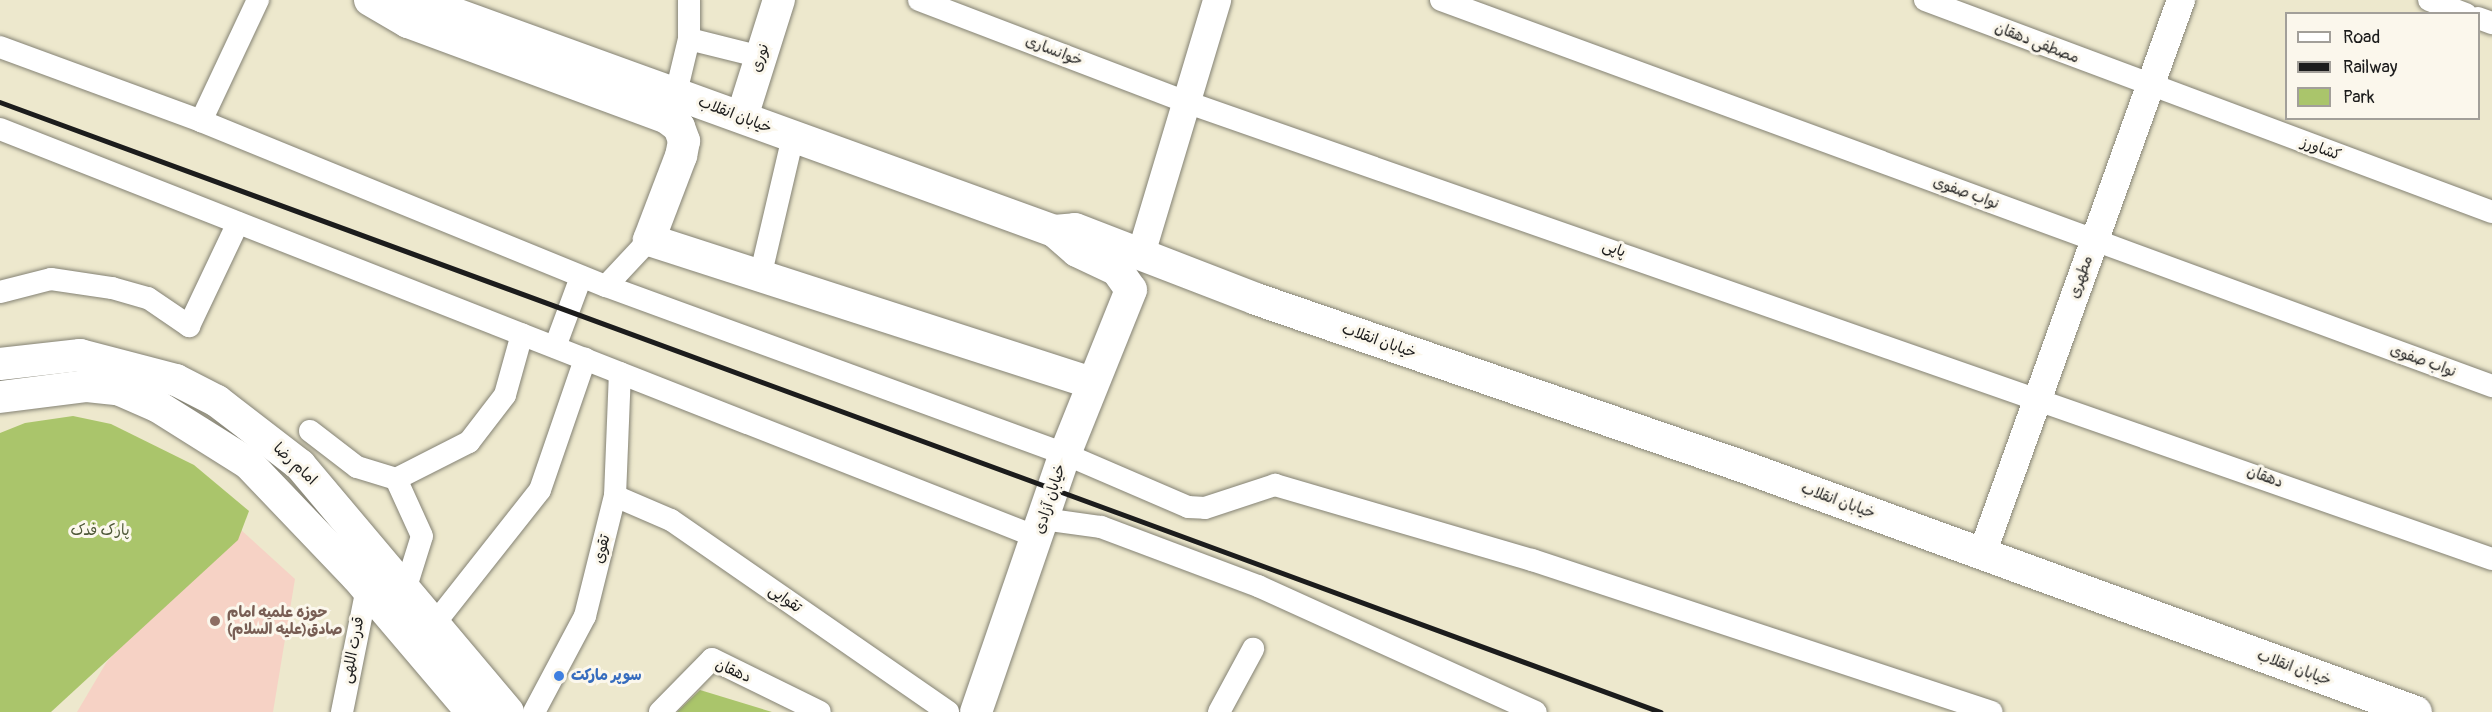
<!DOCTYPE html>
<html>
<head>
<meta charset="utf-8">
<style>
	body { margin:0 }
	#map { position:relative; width:2492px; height:712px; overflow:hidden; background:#ede8cd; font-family:Pangolin,"Playpen Sans Arabic",sans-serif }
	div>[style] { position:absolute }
	.built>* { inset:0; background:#f6d2c5 }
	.green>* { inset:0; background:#aac56b }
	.roads { filter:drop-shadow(0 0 2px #848274) drop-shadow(0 0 2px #848274) }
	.minor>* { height:22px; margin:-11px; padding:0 11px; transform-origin:11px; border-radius:11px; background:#fff }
	.tertiary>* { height:28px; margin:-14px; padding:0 14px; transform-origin:14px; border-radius:14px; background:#fff }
	.secondary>* { height:32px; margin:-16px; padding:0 16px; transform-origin:16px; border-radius:16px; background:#fff }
	.rail>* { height:4.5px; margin:-2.25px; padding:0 2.25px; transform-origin:2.25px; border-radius:2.25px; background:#1c1c1c }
	.dots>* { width:16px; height:16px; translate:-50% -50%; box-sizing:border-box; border:3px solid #fbf7ec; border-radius:50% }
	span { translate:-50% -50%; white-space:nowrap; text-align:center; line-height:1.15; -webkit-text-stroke:6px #fbf7ec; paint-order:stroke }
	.street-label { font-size:15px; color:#1c1c1c }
	.park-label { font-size:15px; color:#4e5738 }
	.education-label { font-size:15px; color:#785e54; font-weight:700 }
	.left { translate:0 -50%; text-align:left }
	.shop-label { font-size:15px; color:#366cbe; font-weight:700 }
	.legend { position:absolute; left:2285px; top:12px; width:195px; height:108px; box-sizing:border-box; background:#fbf7ec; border:2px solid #a29f99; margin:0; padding:8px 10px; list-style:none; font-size:18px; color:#1c1c1c }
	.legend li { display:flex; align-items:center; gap:12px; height:30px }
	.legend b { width:30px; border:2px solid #a29f99 }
</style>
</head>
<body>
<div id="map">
	<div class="built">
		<i style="clip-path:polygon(230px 520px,295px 579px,273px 712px,77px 712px,106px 663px)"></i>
	</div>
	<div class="green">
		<i style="clip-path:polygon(73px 416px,111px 424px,194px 465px,249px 511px,238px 540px,51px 712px,0 712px,0 433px,25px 423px)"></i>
		<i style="clip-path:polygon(700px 690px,772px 712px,677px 712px)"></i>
	</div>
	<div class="roads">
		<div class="minor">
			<i style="left:919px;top:0;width:289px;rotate:20.9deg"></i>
			<i style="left:1189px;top:103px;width:1380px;rotate:19.29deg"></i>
			<i style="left:1441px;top:0;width:1120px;rotate:20.17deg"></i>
			<i style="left:1925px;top:0;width:605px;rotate:20.5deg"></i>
			<i style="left:2429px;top:0;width:40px;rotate:21deg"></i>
			<i style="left:2478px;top:18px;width:15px;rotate:20deg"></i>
			<i style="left:689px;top:39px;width:74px;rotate:14deg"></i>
			<i style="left:0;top:47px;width:214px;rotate:20.2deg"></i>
			<i style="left:201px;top:121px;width:437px;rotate:22.2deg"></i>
			<i style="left:606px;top:286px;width:63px;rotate:-46.9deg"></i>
			<i style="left:676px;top:93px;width:56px;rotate:-76.5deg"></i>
			<i style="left:689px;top:39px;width:39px;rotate:-90deg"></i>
			<i style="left:201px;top:121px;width:134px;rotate:-64.8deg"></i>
			<i style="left:0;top:129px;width:1114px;rotate:21.48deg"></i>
			<i style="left:761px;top:273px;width:140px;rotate:-76.8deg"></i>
			<i style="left:606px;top:286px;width:489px;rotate:20.1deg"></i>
			<i style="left:1065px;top:454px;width:134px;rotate:23.3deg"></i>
			<i style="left:1188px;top:507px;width:17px;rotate:3deg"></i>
			<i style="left:1205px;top:508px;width:74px;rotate:-18.2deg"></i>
			<i style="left:1275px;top:485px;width:268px;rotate:16.3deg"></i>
			<i style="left:1532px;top:560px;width:484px;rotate:18.3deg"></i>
			<i style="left:0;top:292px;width:53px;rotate:-14.3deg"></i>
			<i style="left:51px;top:279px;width:62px;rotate:8.4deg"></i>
			<i style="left:112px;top:288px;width:37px;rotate:16deg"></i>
			<i style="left:148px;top:298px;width:50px;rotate:34.3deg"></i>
			<i style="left:189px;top:326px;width:114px;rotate:-64.6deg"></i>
			<i style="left:555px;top:347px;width:75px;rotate:-69.6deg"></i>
			<i style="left:310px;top:431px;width:59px;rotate:37.5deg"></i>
			<i style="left:357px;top:467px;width:41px;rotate:17.1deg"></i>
			<i style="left:615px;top:496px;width:61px;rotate:23.2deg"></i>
			<i style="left:671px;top:520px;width:337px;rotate:34.7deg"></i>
			<i style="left:1043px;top:519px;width:59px;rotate:7.9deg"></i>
			<i style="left:1101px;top:527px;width:168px;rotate:20.6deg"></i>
			<i style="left:1258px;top:586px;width:305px;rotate:24.4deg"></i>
			<i style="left:406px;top:587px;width:53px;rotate:-72.6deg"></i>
			<i style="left:422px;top:536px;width:63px;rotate:-114.5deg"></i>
			<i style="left:396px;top:479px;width:82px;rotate:-26.9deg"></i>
			<i style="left:469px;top:442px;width:59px;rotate:-52.5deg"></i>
			<i style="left:505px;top:395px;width:63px;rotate:-74.4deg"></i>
			<i style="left:435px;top:623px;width:169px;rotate:-51.7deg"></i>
			<i style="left:540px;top:490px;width:139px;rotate:-71deg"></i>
			<i style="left:342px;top:712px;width:126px;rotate:-78.6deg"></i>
			<i style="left:534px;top:712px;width:109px;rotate:-62deg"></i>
			<i style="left:585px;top:616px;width:124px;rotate:-76deg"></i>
			<i style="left:615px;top:496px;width:123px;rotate:-87.7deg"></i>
			<i style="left:660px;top:712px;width:74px;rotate:-45.5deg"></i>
			<i style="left:712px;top:659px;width:120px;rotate:26.1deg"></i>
			<i style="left:1219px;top:712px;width:72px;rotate:-61.6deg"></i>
		</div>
		<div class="tertiary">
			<i style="left:1141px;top:254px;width:265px;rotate:-73.3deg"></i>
			<i style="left:1982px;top:554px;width:589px;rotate:-70.24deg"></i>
		</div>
		<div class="secondary">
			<i style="left:370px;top:0;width:44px;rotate:30.1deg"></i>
			<i style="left:408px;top:22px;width:276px;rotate:20.3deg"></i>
			<i style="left:667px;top:118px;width:15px;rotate:37deg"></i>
			<i style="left:679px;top:127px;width:15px;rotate:70deg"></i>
			<i style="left:684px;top:141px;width:15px;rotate:101deg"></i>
			<i style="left:681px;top:156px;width:90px;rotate:110.9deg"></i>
			<i style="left:649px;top:240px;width:466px;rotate:17.9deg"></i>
			<i style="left:417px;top:0;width:678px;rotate:19.93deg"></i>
			<i style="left:1054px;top:231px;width:30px;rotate:41deg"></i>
			<i style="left:1077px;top:251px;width:44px;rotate:25.4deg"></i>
			<i style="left:1117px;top:270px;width:24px;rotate:55deg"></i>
			<i style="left:742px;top:117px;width:123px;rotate:-72.5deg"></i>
			<i style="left:1054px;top:231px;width:21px;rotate:-5deg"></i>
			<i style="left:1075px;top:229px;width:194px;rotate:21.1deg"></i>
			<i style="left:1256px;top:299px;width:519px;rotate:18.99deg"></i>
			<i style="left:1747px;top:468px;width:712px;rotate:20.04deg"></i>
			<i style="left:0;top:364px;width:81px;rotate:-6.4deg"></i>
			<i style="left:80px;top:355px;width:99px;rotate:14.6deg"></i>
			<i style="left:176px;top:380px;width:46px;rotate:27.1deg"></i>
			<i style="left:217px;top:401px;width:105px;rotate:37.6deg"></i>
			<i style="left:300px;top:465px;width:323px;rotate:49.9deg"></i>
			<i style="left:0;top:397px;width:88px;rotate:-7.2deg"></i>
			<i style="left:87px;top:386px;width:31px;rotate:6deg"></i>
			<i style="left:118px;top:389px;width:43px;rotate:23.6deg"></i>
			<i style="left:157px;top:406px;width:107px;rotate:32.1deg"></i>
			<i style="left:248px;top:463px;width:158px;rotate:46.3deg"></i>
			<i style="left:357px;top:577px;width:177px;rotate:49.6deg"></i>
			<i style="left:976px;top:712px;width:273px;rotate:-71deg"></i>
			<i style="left:1065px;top:454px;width:177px;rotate:-68.1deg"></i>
		</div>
	</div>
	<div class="rail">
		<i style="left:0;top:102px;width:1769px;rotate:20.17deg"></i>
	</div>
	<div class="dots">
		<i style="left:215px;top:621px;background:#8d6e63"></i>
		<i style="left:559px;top:676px;background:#3f7fe0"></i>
	</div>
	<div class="street-label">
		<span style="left:2037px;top:43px;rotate:21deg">مصطفی دهقان</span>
		<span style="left:1054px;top:51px;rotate:21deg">خوانساری</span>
		<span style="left:760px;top:58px;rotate:-72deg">نوری</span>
		<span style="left:735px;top:115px;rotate:21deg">خیابان انقلاب</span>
		<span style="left:2321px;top:149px;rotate:20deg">کشاورز</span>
		<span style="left:1966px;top:193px;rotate:20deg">نواب صفوی</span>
		<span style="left:1614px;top:249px;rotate:19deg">پاپی</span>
		<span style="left:2081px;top:277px;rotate:-70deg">مطهری</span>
		<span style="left:1379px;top:341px;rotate:19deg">خیابان انقلاب</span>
		<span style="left:2423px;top:361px;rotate:20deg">نواب صفوی</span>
		<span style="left:295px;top:464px;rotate:43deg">امام رضا</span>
		<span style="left:2265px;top:477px;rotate:20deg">دهقان</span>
		<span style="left:1050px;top:499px;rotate:-72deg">خیابان آزادی</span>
		<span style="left:1838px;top:501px;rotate:20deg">خیابان انقلاب</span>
		<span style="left:602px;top:549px;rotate:-76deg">تقوی</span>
		<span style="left:785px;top:599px;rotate:35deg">تقوایی</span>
		<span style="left:353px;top:650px;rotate:-79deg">قدرت اللهی</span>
		<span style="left:2294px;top:668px;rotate:20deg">خیابان انقلاب</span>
		<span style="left:733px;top:671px;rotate:23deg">دهقان</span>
	</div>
	<div class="park-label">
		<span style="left:100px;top:531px">پارک فدک</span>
	</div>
	<div class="education-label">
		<span class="left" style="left:227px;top:621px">حوزه علمیه امام<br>صادق(علیه السلام)</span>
	</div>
	<div class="shop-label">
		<span class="left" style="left:571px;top:676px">سوپر مارکت</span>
	</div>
	<ul class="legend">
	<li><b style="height:8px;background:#fff"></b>Road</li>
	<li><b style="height:8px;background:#1c1c1c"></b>Railway</li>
	<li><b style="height:16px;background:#aac56b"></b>Park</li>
	</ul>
</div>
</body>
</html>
